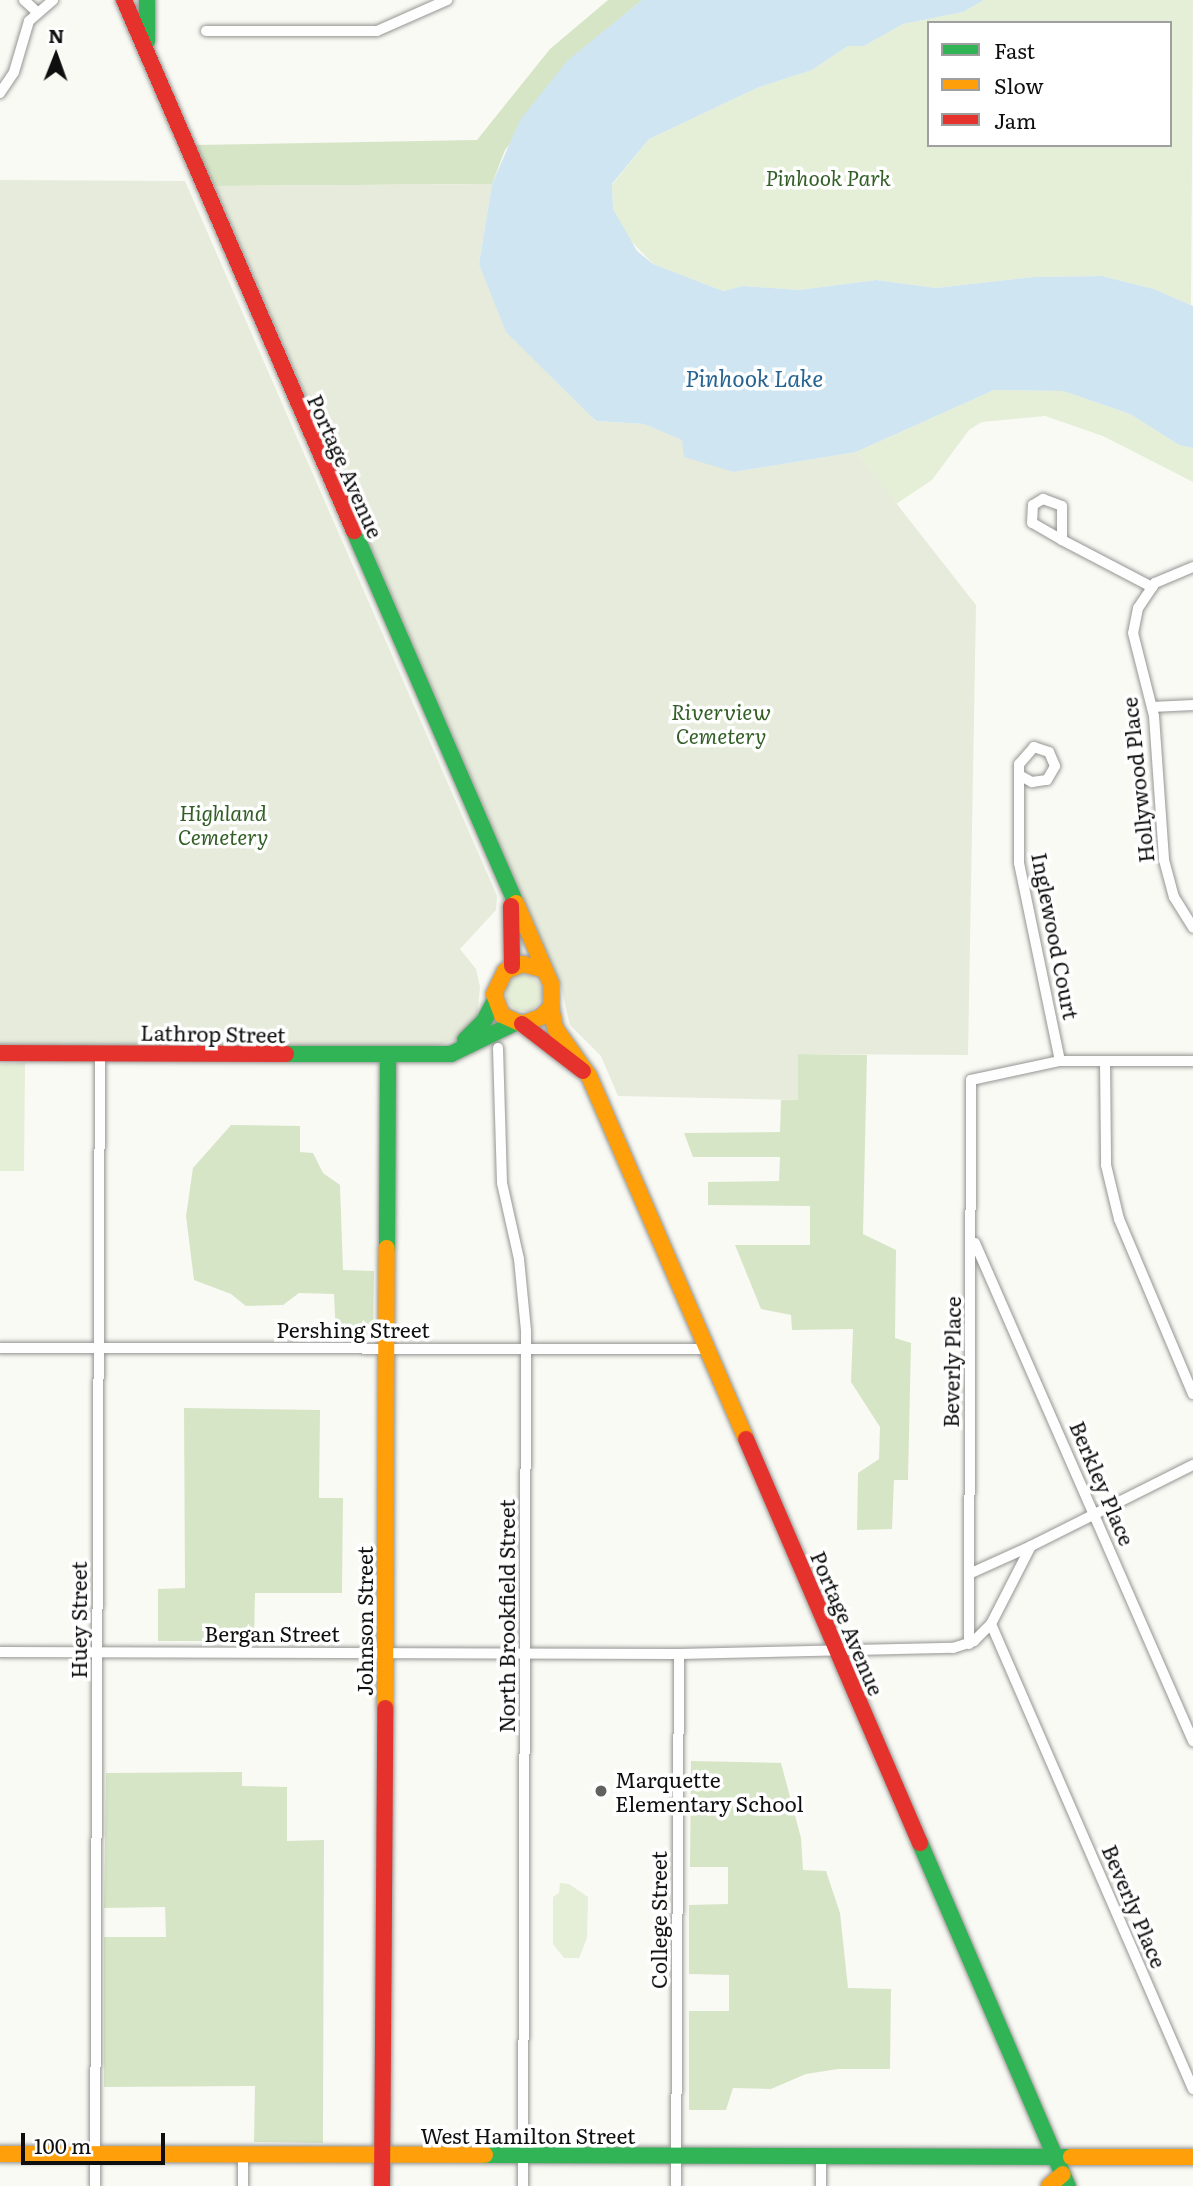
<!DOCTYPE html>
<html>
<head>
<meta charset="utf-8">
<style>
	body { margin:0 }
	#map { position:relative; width:1193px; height:2186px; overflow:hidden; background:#fafaf5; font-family:Literata,serif }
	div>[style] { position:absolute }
	.green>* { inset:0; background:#e5eed7 }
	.round { border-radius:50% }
	.forest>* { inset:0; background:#d6e5c6 }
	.cemetery>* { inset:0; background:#e6ebdb }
	.water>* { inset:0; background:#cfe5f1 }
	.roads { filter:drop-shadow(0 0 2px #959593) drop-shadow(0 0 2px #959593) }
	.street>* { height:10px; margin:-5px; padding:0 5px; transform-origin:5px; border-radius:5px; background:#fefefe }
	.fast>* { height:16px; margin:-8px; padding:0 8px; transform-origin:8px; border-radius:8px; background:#30b455 }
	.slow>* { height:16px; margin:-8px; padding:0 8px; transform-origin:8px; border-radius:8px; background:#ff9f0a }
	.jam>* { height:16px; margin:-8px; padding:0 8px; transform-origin:8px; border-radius:8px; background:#e5322d }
	.dots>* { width:19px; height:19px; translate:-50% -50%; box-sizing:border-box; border:4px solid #fff; border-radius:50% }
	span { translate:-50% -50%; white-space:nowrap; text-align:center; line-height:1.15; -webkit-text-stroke:7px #fff; paint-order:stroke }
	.park-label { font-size:21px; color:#335f27; font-style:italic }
	.street-label { font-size:21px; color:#0f0f0f }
	.poi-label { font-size:21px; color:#0f0f0f }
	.left { translate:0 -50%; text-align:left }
	.water-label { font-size:23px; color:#276492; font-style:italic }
	.legend { position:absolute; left:927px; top:21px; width:245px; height:126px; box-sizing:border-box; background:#fff; border:2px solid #9f9f9f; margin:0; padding:9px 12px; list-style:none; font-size:21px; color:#0f0f0f }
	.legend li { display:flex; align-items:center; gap:14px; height:35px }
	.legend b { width:35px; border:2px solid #9f9f9f }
	.north { position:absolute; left:21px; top:21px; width:70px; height:70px; -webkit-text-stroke:5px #fff; paint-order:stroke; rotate:1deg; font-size:19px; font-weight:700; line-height:28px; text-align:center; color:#0f0f0f }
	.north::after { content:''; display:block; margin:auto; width:24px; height:32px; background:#0f0f0f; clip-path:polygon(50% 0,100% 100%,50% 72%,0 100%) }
	.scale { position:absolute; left:21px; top:2133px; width:144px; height:32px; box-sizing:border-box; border:4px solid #0f0f0f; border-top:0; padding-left:9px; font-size:21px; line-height:24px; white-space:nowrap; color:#0f0f0f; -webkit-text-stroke:5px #fff; paint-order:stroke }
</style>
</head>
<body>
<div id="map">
	<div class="green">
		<i style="clip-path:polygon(evenodd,984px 0,1193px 0,1191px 305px,1154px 289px,1102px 276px,1034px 277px,936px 288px,876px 280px,799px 290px,743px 286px,723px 291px,653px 264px,627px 237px,613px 209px,612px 185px,649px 139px,757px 88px,812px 70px,848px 46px,864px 46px,903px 24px,963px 12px,984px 0,929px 23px,1170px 23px,1170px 145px,929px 145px,929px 23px)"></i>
		<i style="clip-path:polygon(994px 390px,1063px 391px,1130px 414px,1179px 445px,1193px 448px,1193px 482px,1103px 436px,1045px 416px,982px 422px,969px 430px,932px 480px,896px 504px,856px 452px)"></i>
		<i class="round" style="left:506px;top:975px;width:36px;height:36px"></i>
		<i style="clip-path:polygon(25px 1063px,24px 1171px,0 1171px,0 1064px)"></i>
		<i style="clip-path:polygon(560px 1883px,569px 1884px,588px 1897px,587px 1938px,579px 1958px,564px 1958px,553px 1944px,553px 1897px,559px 1893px)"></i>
	</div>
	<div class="forest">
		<i style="clip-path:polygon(608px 0,642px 0,607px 29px,505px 150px,492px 184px,214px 186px,195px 145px,477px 140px,550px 49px)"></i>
		<i style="clip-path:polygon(798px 1054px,867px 1055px,863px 1234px,896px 1250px,895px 1338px,911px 1343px,908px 1480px,894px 1480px,892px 1529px,857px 1530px,858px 1473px,879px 1459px,880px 1427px,851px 1382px,853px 1329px,792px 1330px,791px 1315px,761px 1309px,735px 1245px,810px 1245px,810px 1206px,708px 1205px,708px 1182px,779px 1181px,780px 1157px,693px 1157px,684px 1133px,780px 1132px,781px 1100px,798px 1100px)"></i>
		<i style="clip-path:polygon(231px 1125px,300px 1126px,300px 1152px,313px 1153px,323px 1173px,340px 1185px,343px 1270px,374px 1271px,373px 1337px,336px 1337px,334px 1294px,299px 1293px,283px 1305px,246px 1306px,231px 1294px,194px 1280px,186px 1216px,193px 1168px)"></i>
		<i style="clip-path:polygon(184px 1408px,320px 1410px,319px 1498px,343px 1498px,342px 1593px,255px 1593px,254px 1641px,158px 1641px,158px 1589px,185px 1588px)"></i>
		<i style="clip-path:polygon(691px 1761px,781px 1763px,801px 1838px,803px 1870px,826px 1871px,840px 1913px,848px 1988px,891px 1989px,890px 2069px,838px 2069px,806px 2074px,771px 2089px,733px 2088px,726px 2110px,689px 2110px,689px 2011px,729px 2011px,729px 1975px,689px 1974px,689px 1905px,728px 1904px,728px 1867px,690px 1867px)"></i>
		<i style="clip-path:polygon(242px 1772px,242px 1786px,287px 1787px,287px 1841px,324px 1840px,323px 2143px,254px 2142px,255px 2086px,104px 2087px,104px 1937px,166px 1937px,165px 1907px,104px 1908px,106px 1773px)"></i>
	</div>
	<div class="cemetery">
		<i style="clip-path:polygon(0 180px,185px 181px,497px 896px,496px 910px,460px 949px,476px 969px,480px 987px,477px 1018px,463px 1037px,427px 1049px,0 1047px)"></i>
		<i style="clip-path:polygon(492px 184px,479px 264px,595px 421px,644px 424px,683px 440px,734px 472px,856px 452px,976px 605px,968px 1055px,798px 1054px,798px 1100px,618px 1096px,601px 1056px,570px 1025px,560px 983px,214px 186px)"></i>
	</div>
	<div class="water">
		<i style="clip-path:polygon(642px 0,984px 0,963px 12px,903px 24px,864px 46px,848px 46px,812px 70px,757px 88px,649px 139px,612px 184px,613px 209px,637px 251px,653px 264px,723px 291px,743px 286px,799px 290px,876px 280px,936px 288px,1034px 277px,1102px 276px,1154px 289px,1193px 306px,1193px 448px,1179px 445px,1130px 414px,1063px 391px,994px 390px,856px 452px,734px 472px,684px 457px,682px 440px,644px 424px,596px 421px,506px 332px,479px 264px,492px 184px,520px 120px,568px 60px)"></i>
	</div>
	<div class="roads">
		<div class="street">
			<i style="left:24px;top:0;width:16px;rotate:43deg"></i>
			<i style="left:206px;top:31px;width:171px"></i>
			<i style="left:377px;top:31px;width:77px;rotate:-23.9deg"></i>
			<i style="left:0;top:93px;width:25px;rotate:-56deg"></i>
			<i style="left:14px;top:72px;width:53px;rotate:-73.6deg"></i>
			<i style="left:29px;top:21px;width:32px;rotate:-41deg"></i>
			<i style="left:1043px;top:499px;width:20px;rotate:20deg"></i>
			<i style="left:1062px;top:506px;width:34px;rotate:90deg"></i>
			<i style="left:1062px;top:540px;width:34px;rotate:-150deg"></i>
			<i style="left:1032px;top:523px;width:18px;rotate:-87deg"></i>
			<i style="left:1033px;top:505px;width:12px;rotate:-31deg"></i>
			<i style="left:1062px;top:540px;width:102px;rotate:27.6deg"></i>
			<i style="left:1193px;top:567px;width:41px;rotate:157.2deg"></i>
			<i style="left:1155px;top:583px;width:30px;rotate:124deg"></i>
			<i style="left:1138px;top:608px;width:25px;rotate:101deg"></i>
			<i style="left:1133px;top:633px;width:86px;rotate:75.8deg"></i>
			<i style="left:1154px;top:716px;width:144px;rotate:86deg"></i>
			<i style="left:1164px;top:860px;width:38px;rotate:75deg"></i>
			<i style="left:1174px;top:897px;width:36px;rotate:58deg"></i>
			<i style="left:1152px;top:707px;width:41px;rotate:-2.8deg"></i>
			<i style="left:1021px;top:776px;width:13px;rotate:29deg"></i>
			<i style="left:1032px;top:782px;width:15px;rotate:-8deg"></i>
			<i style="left:1047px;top:780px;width:16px;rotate:-60deg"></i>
			<i style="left:1055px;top:766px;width:15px;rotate:-113deg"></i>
			<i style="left:1049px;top:752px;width:16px;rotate:-162deg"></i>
			<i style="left:1034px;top:747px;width:23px;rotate:131deg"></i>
			<i style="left:1019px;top:764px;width:99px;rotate:90deg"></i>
			<i style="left:1019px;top:863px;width:202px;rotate:78.3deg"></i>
			<i style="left:498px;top:1048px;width:135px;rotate:88.3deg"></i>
			<i style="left:502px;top:1183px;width:78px;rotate:77.4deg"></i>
			<i style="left:519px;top:1259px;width:72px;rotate:84.4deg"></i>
			<i style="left:526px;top:1331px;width:855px;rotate:90.2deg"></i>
			<i style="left:1105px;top:1061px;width:104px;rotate:89.4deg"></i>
			<i style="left:1106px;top:1165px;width:56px;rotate:76.5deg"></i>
			<i style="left:1119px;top:1219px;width:190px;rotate:67.1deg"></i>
			<i style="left:975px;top:1243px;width:544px;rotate:66.36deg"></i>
			<i style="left:0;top:1348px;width:706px;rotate:0.08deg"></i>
			<i style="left:969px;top:1574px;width:68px;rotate:-24.3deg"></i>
			<i style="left:991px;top:1624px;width:507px;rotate:66.52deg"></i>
			<i style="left:969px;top:1644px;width:564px;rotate:-89.8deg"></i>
			<i style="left:971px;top:1080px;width:91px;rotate:-12.1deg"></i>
			<i style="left:1060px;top:1061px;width:133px"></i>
			<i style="left:0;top:1652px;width:679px;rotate:0.17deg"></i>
			<i style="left:679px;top:1654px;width:274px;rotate:-1.3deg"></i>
			<i style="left:953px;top:1648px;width:22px;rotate:-18deg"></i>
			<i style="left:974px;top:1641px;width:24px;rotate:-45deg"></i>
			<i style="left:991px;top:1624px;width:88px;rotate:-62.9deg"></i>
			<i style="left:1031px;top:1546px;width:181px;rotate:-26.6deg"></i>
			<i style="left:95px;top:2186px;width:1133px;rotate:-89.75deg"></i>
			<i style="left:243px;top:2186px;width:31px;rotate:-90deg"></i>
			<i style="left:676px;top:2186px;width:532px;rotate:-89.68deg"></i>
			<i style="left:821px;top:2186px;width:30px;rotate:-90deg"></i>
		</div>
		<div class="fast">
			<i style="left:147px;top:0;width:41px;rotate:90deg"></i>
			<i style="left:354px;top:531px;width:406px;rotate:66.5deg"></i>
			<i style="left:465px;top:1040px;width:27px;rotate:-45deg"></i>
			<i style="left:484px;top:1021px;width:24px;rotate:-62deg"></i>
			<i style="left:286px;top:1054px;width:165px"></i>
			<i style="left:451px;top:1054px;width:71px;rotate:-25.8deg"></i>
			<i style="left:387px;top:1248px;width:192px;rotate:-89.7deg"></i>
			<i style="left:920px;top:1843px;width:374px;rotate:66.7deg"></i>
			<i style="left:485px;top:2155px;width:586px;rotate:0.2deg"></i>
		</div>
		<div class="slow">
			<i style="left:516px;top:903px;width:88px;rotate:66.6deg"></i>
			<i style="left:551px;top:984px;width:23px;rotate:90deg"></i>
			<i style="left:551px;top:1007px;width:14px;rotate:135deg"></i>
			<i style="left:541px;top:1017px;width:20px;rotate:160deg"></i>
			<i style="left:522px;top:1024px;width:22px;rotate:-156deg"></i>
			<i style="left:502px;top:1015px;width:22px;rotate:-111deg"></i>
			<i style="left:494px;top:994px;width:25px;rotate:-64deg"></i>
			<i style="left:505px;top:971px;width:19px;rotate:-21deg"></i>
			<i style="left:523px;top:964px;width:20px;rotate:15deg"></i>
			<i style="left:551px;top:1007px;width:21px;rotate:79deg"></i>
			<i style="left:555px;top:1028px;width:59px;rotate:54.7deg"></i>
			<i style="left:589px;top:1076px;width:395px;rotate:66.6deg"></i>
			<i style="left:385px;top:1708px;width:460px;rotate:-89.8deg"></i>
			<i style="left:0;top:2154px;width:485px;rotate:0.1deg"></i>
			<i style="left:1071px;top:2157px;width:122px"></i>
			<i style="left:1049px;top:2186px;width:18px;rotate:-41deg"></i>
		</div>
		<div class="jam">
			<i style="left:124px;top:0;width:579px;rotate:66.58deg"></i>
			<i style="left:511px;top:906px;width:60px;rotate:89deg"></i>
			<i style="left:522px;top:1024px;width:77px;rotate:37.6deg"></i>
			<i style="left:0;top:1053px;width:286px;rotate:0.2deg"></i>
			<i style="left:746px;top:1439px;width:440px;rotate:66.7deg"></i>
			<i style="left:382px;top:2186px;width:478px;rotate:-89.6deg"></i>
		</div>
	</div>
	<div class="dots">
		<i style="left:601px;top:1791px;background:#616160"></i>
	</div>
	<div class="park-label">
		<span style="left:828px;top:177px">Pinhook Park</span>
		<span style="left:721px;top:723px">Riverview<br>Cemetery</span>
		<span style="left:223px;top:824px">Highland<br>Cemetery</span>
	</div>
	<div class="street-label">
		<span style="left:346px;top:466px;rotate:66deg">Portage Avenue</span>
		<span style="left:1137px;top:780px;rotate:-96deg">Hollywood Place</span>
		<span style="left:1056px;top:936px;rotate:79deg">Inglewood Court</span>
		<span style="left:213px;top:1033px;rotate:1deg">Lathrop Street</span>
		<span style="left:353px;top:1329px">Pershing Street</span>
		<span style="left:951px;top:1362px;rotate:-89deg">Beverly Place</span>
		<span style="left:1103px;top:1483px;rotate:67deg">Berkley Place</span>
		<span style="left:506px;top:1616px;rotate:-90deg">North Brookfield Street</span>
		<span style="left:78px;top:1620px;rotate:-90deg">Huey Street</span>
		<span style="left:364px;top:1621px;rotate:-90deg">Johnson Street</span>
		<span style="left:848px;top:1623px;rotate:67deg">Portage Avenue</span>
		<span style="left:272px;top:1633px">Bergan Street</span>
		<span style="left:1135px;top:1906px;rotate:67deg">Beverly Place</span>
		<span style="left:658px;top:1920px;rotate:-90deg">College Street</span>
		<span style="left:528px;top:2135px">West Hamilton Street</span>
	</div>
	<div class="poi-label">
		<span class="left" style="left:615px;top:1791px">Marquette<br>Elementary School</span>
	</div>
	<div class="water-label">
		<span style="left:754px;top:377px">Pinhook Lake</span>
	</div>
	<ul class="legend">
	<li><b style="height:9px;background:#30b455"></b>Fast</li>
	<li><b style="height:9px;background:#ff9f0a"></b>Slow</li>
	<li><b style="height:9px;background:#e5322d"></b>Jam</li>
	</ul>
	<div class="north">N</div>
	<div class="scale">100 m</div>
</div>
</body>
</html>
